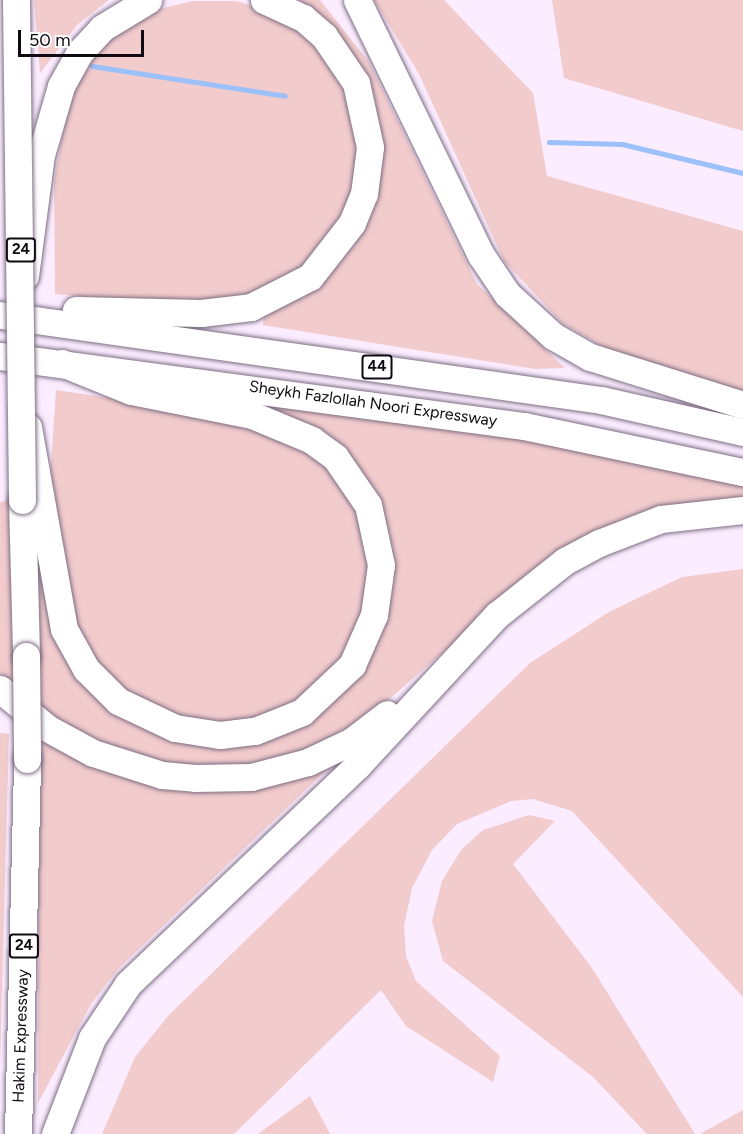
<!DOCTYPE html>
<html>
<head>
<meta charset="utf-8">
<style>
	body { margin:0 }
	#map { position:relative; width:743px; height:1134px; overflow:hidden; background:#fbecff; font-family:Figtree,sans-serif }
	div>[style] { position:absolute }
	.green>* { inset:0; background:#f2cbcc }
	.stream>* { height:5px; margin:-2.5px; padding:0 2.5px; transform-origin:2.5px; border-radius:2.5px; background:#9bc0fa }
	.roads { filter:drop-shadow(0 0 2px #7e6e83) drop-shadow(0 0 2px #7e6e83) }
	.highway>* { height:27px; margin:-13.5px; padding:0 13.5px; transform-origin:13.5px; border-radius:13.5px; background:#fff }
	.bridges { filter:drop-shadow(0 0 2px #7e6e83) drop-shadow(0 0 2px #7e6e83) }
	.highway-bridge>* { height:27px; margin:-13.5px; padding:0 13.5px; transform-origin:13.5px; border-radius:13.5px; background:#fff }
	span { translate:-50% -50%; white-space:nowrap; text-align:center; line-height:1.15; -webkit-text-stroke:5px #fff; paint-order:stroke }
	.shield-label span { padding:2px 4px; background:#fff; border:2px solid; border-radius:4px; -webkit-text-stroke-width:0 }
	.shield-label { font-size:15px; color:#0f0911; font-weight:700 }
	.street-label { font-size:16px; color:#0f0911 }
	.scale { position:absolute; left:18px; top:30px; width:126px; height:27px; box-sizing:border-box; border:3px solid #0f0911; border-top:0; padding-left:8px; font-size:18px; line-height:21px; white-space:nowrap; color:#0f0911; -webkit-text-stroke:4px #fff; paint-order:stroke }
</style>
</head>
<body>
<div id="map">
	<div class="green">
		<i style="clip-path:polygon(34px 0,109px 0,78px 24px,40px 73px)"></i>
		<i style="clip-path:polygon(299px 0,320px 0,369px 62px,477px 284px,565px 368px,535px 369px,263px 325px,264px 310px,302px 290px,378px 155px,312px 9px)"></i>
		<i style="clip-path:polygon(374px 0,444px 0,533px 93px,547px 176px,743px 231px,743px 393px,628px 361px,562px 323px,504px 261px,419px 74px)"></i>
		<i style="clip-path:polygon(552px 0,743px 0,743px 131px,564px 78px)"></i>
		<i style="clip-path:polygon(193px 1px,236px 1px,281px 15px,337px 66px,360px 123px,358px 182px,322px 253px,257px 296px,188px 305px,55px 294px,54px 182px,73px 77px,106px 38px,150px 11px)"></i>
		<i style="clip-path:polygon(56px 390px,229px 416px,305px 445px,328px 465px,362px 514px,373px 571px,354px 644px,302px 701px,250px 723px,202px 725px,118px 690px,73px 630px,50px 481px)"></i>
		<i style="clip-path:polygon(187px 392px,496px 433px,743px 484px,743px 502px,702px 502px,478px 622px,356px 728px,263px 767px,156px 766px,39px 716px,35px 517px,89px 687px,242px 741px,376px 637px,362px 478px)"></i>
		<i style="clip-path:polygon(8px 501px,15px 667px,14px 684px,0 673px,0 502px)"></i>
		<i style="clip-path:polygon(743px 569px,743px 997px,572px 811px,533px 799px,511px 801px,457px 824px,432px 850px,412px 888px,404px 926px,406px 956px,416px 981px,500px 1056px,493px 1082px,406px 1026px,381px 990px,234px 1134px,102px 1134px,135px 1057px,168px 1016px,530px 663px,609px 612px,682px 577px)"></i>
		<i style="clip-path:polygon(0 733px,9px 734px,0 1065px)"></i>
		<i style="clip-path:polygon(39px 736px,130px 775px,336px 761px,118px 969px,91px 1004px,38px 1103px)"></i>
		<i style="clip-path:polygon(529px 815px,555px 821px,513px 864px,592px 968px,695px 1134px,647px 1134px,593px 1077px,443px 961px,432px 921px,442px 881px,461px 850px,483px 830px)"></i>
		<i style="clip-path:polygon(310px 1096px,330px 1134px,258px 1134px)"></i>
		<i style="clip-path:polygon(743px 1110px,743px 1134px,700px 1134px)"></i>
	</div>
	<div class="stream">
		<i style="left:92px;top:66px;width:195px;rotate:8.8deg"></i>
		<i style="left:549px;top:142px;width:73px;rotate:1.6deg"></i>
		<i style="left:622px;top:144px;width:124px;rotate:13.5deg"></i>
	</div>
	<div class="roads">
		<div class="highway">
			<i style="left:357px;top:0;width:284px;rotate:64.1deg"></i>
			<i style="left:481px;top:255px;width:47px;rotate:56.3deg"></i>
			<i style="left:507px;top:294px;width:62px;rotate:42.4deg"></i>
			<i style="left:553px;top:336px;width:43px;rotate:29.6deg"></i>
			<i style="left:590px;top:357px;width:160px;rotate:17.4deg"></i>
			<i style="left:25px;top:276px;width:122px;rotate:-82.5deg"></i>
			<i style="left:41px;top:155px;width:72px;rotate:-73.8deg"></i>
			<i style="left:61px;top:86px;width:38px;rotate:-61deg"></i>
			<i style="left:79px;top:53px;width:34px;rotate:-47deg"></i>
			<i style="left:102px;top:28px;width:54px;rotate:-31.3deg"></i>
			<i style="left:76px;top:310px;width:125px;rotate:1.4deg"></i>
			<i style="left:201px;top:313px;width:50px;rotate:-6.8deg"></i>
			<i style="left:251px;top:307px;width:66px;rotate:-27deg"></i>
			<i style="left:310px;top:277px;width:68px;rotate:-52.1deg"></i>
			<i style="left:352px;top:223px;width:31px;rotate:-68deg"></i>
			<i style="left:364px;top:194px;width:47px;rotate:-82.7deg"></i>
			<i style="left:370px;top:147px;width:66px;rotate:-102.3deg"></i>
			<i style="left:356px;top:83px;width:57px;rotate:-124.2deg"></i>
			<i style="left:324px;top:36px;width:28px;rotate:-139deg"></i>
			<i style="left:303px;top:18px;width:43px;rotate:-155.2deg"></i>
			<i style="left:0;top:315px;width:607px;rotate:8.05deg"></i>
			<i style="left:601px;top:400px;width:146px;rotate:12.7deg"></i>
			<i style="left:0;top:356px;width:529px;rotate:7.61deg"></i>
			<i style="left:524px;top:426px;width:224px;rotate:11.9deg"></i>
			<i style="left:28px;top:427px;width:205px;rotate:79.9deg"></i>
			<i style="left:64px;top:629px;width:46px;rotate:61.2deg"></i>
			<i style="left:86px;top:669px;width:45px;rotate:45deg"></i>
			<i style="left:118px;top:701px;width:63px;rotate:25.3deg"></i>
			<i style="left:175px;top:728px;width:46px;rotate:8.8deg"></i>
			<i style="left:220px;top:735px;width:35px;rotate:-7deg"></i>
			<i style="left:255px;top:731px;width:51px;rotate:-22deg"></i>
			<i style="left:302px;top:712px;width:69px;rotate:-43.2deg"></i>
			<i style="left:352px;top:665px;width:55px;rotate:-66.3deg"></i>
			<i style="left:374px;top:615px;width:50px;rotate:-82deg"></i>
			<i style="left:381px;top:565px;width:61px;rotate:-102.2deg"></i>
			<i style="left:368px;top:505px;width:58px;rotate:-124.5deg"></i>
			<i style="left:335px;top:457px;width:29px;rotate:-144deg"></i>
			<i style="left:312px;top:440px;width:65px;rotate:-157.4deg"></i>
			<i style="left:252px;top:415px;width:123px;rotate:-168.8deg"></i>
			<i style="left:131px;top:391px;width:74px;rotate:-157.9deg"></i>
			<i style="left:22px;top:500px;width:156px;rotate:88.5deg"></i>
			<i style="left:0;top:689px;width:61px;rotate:39.7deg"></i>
			<i style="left:47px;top:728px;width:52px;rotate:28.5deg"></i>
			<i style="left:93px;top:753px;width:72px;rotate:17.7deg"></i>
			<i style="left:162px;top:775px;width:33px;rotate:5deg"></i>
			<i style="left:195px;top:778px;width:56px;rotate:-1deg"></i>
			<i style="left:251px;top:777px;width:59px;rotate:-14.7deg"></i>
			<i style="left:308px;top:762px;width:49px;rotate:-25.5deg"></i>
			<i style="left:352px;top:741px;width:44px;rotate:-37.6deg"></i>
			<i style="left:18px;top:1134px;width:375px;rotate:-88.6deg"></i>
			<i style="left:55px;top:1134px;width:103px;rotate:-68.9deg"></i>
			<i style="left:92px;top:1038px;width:65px;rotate:-56.3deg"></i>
			<i style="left:128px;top:984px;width:318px;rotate:-43.6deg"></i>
			<i style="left:358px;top:765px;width:205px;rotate:-47.2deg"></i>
			<i style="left:497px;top:615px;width:87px;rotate:-38.5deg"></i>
			<i style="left:565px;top:561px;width:38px;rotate:-28deg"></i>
			<i style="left:599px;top:543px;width:66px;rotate:-21.2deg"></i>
			<i style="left:661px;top:519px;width:82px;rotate:-6.3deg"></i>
		</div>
	</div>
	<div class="bridges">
		<div class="highway-bridge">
			<i style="left:16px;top:0;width:500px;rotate:89.31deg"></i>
			<i style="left:26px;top:656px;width:103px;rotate:89.4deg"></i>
		</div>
	</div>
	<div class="shield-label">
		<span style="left:21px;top:250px">24</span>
		<span style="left:377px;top:367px">44</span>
		<span style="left:24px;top:946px">24</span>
	</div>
	<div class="street-label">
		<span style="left:373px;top:404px;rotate:8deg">Sheykh Fazlollah Noori Expressway</span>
		<span style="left:21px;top:1036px;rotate:-88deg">Hakim Expressway</span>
	</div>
	<div class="scale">50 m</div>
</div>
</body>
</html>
